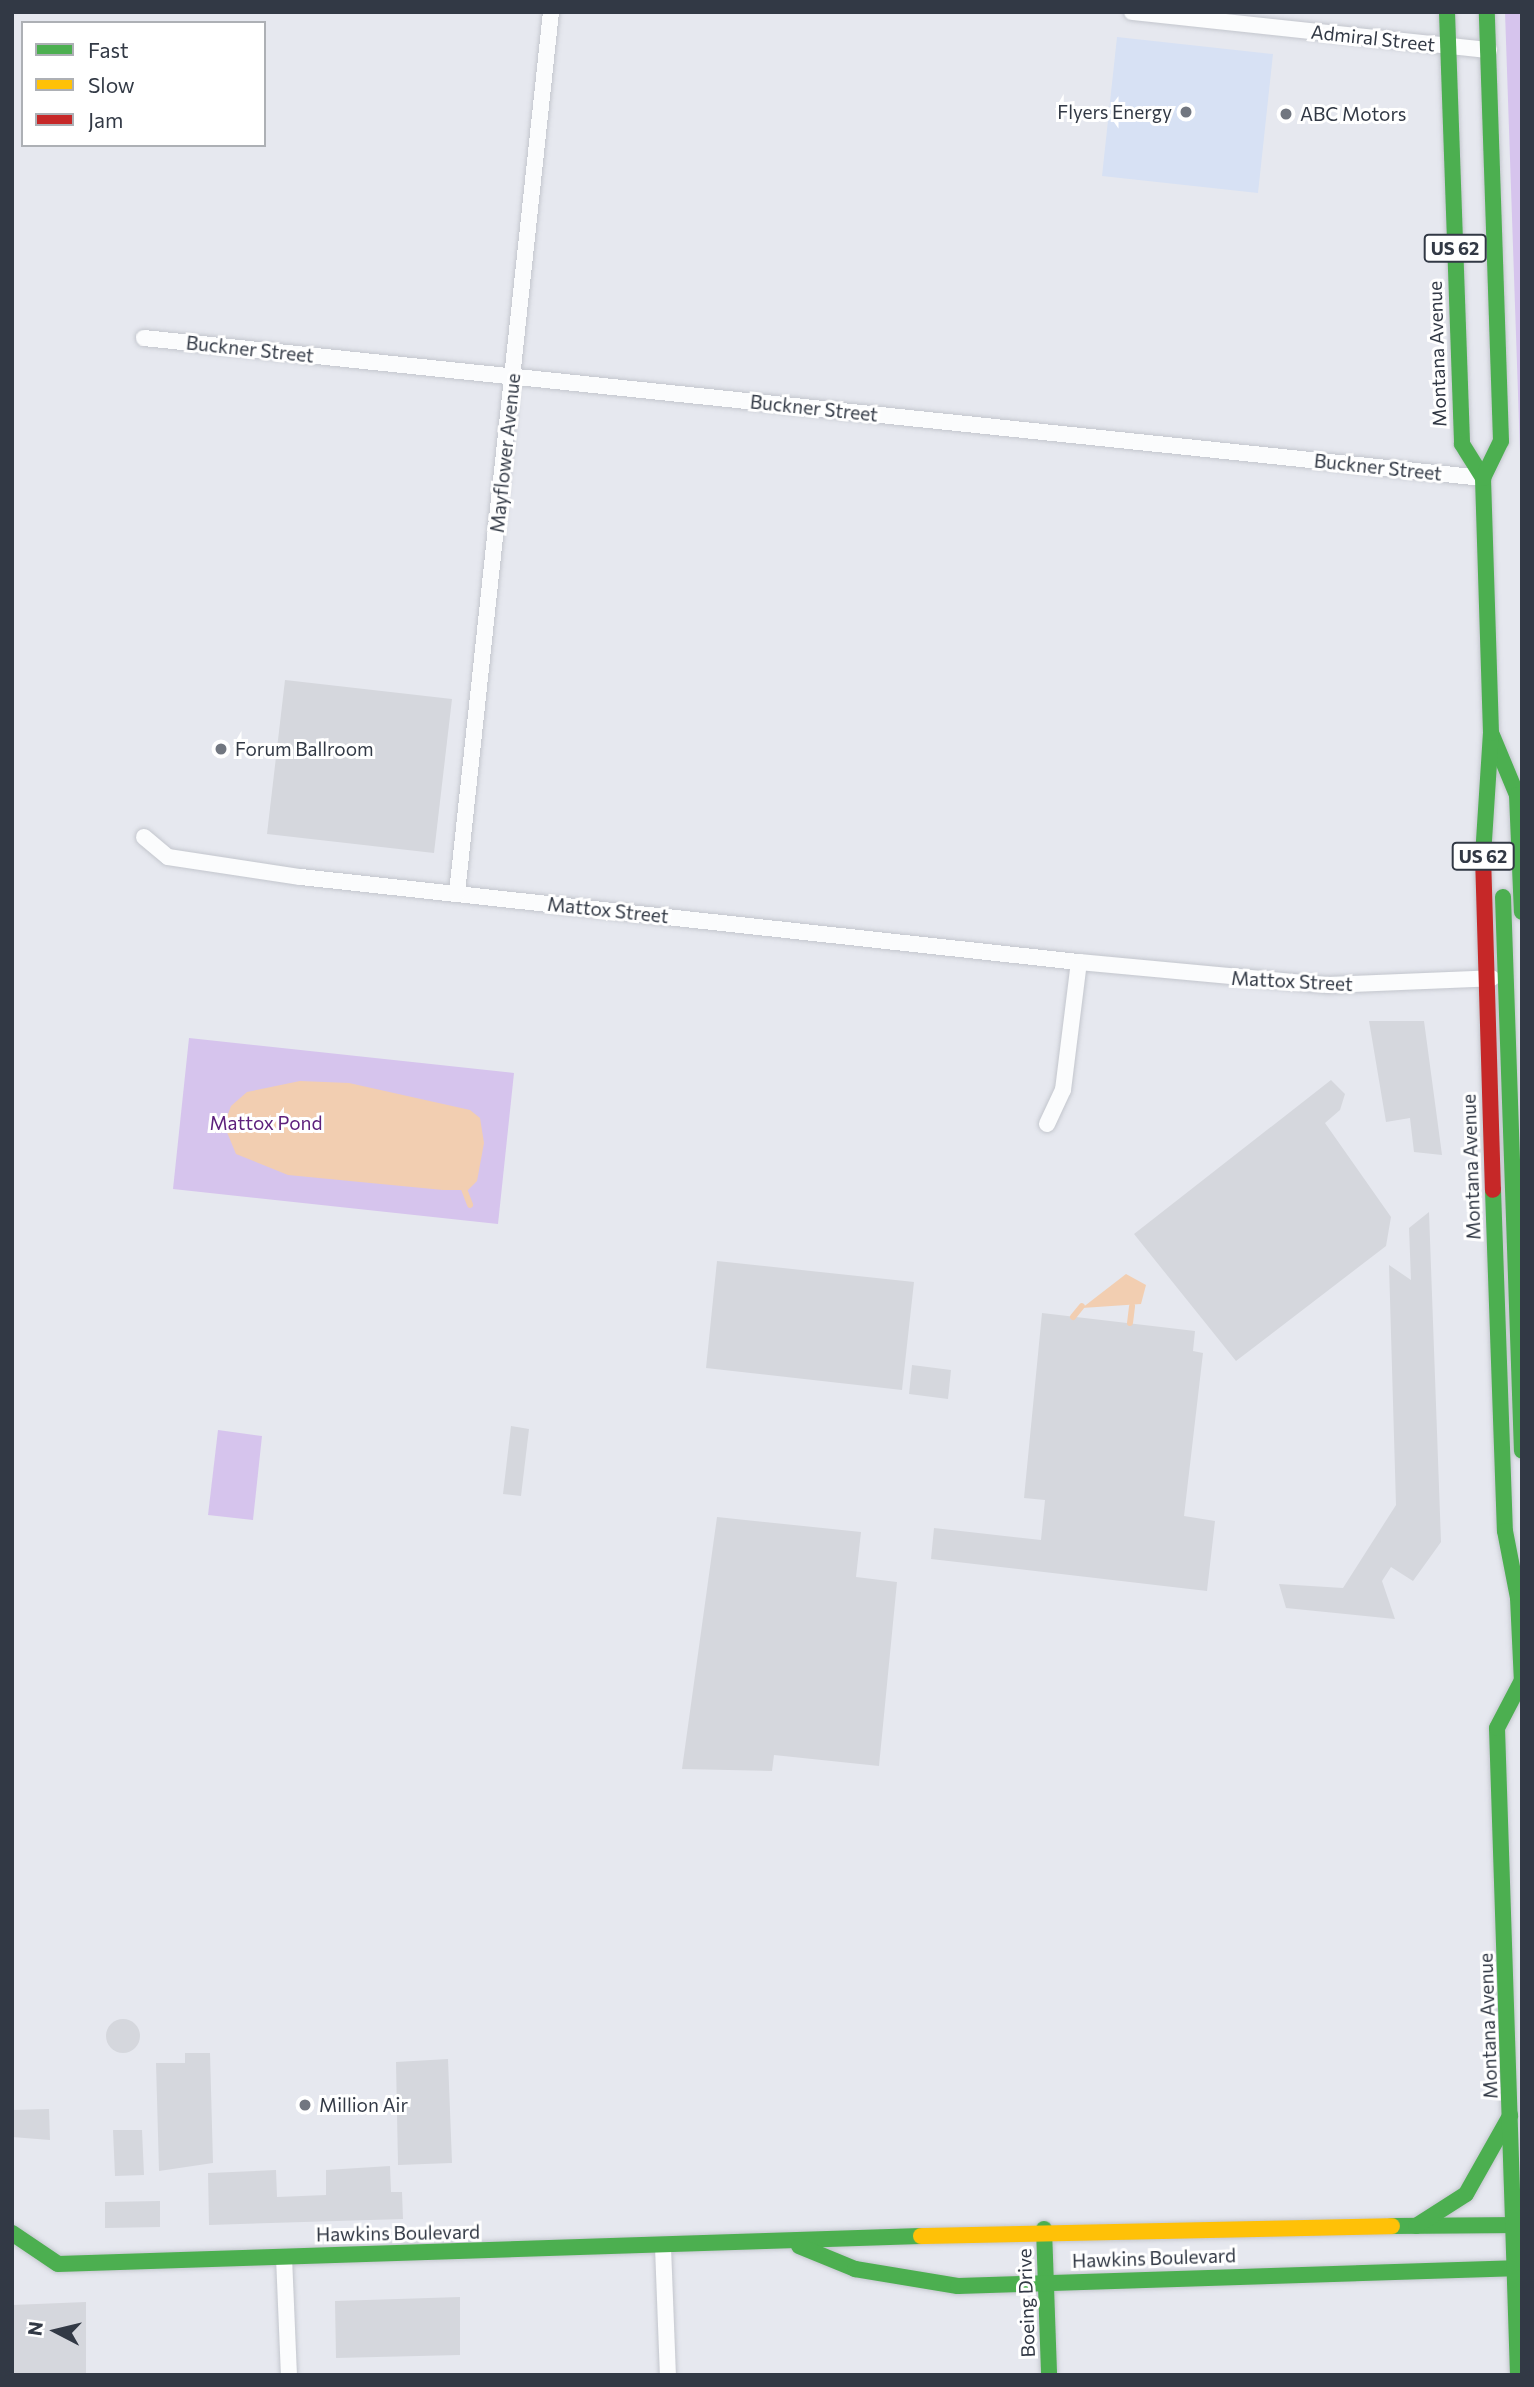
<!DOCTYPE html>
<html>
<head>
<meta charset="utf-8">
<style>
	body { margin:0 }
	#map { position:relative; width:1534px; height:2387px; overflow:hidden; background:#e6e8ef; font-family:Commissioner,sans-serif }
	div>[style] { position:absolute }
	.commercial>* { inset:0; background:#d7e1f4 }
	.green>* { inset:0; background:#d6c4ed }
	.parking>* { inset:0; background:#d5d7dd }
	.round { border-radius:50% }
	.water>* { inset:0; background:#f2ceb1 }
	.stream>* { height:6px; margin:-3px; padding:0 3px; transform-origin:3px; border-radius:3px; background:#f2ceb1 }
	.roads { filter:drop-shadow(0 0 2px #c3c6cd) drop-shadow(0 0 2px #c3c6cd) }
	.street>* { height:16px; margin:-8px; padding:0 8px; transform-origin:8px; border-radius:8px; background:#fbfcfd }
	.fast>* { height:16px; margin:-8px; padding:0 8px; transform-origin:8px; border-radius:8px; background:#4caf50 }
	.slow>* { height:16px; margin:-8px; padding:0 8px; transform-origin:8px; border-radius:8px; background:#ffc107 }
	.jam>* { height:16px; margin:-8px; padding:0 8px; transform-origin:8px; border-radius:8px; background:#c62828 }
	.dots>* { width:19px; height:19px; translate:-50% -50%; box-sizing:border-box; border:4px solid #fff; border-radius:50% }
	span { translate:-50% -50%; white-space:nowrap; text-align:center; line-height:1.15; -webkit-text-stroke:6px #fff; paint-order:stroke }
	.shield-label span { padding:2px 5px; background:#fff; border:2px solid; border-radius:5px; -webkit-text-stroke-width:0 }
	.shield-label { font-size:18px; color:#323945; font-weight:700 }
	.street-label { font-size:19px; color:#323945 }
	.poi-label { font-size:19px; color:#323945 }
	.right { translate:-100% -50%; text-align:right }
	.left { translate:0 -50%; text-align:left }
	.park-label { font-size:19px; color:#5d207c }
	.frame { position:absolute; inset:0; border:14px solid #323945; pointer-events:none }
	.legend { position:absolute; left:21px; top:21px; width:245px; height:126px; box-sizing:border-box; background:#fff; border:2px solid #adb0b5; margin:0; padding:9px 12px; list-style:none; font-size:21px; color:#323945 }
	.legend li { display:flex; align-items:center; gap:14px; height:35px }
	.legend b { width:35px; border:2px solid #adb0b5 }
	.north { position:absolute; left:21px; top:2296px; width:70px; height:70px; -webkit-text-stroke:5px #fff; paint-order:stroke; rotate:277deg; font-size:19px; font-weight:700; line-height:28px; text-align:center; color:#323945 }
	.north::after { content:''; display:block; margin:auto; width:24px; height:32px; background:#323945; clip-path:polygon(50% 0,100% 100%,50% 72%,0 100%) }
</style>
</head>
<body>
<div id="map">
	<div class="commercial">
		<i style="clip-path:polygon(1117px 37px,1273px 54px,1258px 193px,1102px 176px)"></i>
	</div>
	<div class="green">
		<i style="clip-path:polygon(1505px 12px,1522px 12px,1522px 511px)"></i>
		<i style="clip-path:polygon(189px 1038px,514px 1073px,498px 1224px,173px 1189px)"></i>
		<i style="clip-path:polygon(218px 1430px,262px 1436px,253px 1520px,208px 1515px)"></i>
	</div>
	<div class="parking">
		<i style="clip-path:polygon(285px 680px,452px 699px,434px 853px,267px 834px)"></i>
		<i style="clip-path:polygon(1369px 1021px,1424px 1021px,1442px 1155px,1414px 1152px,1410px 1118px,1386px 1122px)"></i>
		<i style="clip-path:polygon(1331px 1080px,1345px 1094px,1340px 1110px,1325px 1123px,1391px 1217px,1386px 1246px,1236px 1361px,1134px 1234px)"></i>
		<i style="clip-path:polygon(1429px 1212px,1441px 1542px,1413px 1581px,1391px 1567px,1382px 1581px,1395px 1619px,1286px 1608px,1279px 1584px,1343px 1588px,1396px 1505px,1389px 1265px,1411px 1280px,1409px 1228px)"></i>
		<i style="clip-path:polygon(717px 1261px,914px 1282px,902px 1390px,706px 1368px)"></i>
		<i style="clip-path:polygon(1042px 1313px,1195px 1331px,1193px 1351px,1203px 1353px,1184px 1516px,1215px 1521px,1207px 1591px,931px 1559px,934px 1528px,1041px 1540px,1045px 1500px,1024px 1498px)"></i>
		<i style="clip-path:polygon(912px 1365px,951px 1370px,948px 1399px,909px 1394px)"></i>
		<i style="clip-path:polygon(511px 1426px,529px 1429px,521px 1496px,503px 1494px)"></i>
		<i style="clip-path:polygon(717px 1517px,861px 1532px,856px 1577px,897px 1582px,879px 1766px,774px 1755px,772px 1771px,682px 1769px)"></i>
		<i class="round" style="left:106px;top:2019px;width:34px;height:34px"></i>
		<i style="clip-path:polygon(185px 2053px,210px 2053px,213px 2163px,159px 2171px,156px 2063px,185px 2063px)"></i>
		<i style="clip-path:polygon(448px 2059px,452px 2163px,398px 2165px,396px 2062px)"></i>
		<i style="clip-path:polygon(49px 2109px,50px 2140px,12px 2137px,12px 2110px)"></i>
		<i style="clip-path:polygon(113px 2130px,142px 2130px,144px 2175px,115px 2176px)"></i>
		<i style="clip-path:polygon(390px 2166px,391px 2192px,402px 2192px,403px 2219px,209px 2225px,208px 2173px,276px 2170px,277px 2197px,326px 2195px,326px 2170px)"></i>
		<i style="clip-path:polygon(160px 2201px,160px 2227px,105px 2228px,105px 2202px)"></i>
		<i style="clip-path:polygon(460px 2297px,460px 2355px,336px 2358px,335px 2301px)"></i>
		<i style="clip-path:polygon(86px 2302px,86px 2375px,12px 2375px,12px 2305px)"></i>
	</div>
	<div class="water">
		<i style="clip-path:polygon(300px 1081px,349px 1083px,470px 1110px,480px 1118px,484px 1143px,477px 1181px,468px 1190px,443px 1190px,288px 1175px,236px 1154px,224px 1125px,231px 1106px,247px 1092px)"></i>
		<i style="clip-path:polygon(1126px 1274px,1146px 1285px,1141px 1304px,1082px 1308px)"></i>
	</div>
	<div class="stream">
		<i style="left:464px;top:1189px;width:17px;rotate:69deg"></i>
		<i style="left:1073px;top:1317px;width:14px;rotate:-51deg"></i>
		<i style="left:1130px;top:1323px;width:17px;rotate:-83deg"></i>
	</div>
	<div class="roads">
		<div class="street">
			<i style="left:1132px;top:12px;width:359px;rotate:6.1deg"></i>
			<i style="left:144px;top:338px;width:1346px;rotate:5.97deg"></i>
			<i style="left:144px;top:837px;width:31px;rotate:40deg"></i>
			<i style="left:168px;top:857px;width:134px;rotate:8.6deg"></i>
			<i style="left:301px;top:877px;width:783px;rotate:6.24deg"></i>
			<i style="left:1079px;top:962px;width:250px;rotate:5.3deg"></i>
			<i style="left:1328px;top:985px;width:164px;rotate:-2.4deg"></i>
			<i style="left:457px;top:893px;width:886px;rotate:-83.91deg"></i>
			<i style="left:1047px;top:1124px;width:38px;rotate:-65deg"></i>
			<i style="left:1063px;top:1090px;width:129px;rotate:-82.9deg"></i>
			<i style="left:663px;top:2247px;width:128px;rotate:87.8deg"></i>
			<i style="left:284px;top:2257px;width:118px;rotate:87.6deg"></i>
		</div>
		<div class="fast">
			<i style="left:1447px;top:12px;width:432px;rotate:88deg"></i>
			<i style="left:1462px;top:444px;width:40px;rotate:58deg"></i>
			<i style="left:1492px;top:735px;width:65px;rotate:67.4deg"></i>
			<i style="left:1517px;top:795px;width:117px;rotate:87.6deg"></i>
			<i style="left:1483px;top:856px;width:123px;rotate:-86.3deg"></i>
			<i style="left:1491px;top:733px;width:255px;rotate:-91.8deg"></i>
			<i style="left:1483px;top:478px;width:41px;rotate:-64.1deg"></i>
			<i style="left:1501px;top:441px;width:429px;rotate:-91.9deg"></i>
			<i style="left:1503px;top:897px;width:554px;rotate:88.04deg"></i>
			<i style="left:1493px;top:1190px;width:341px;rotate:88deg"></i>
			<i style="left:1505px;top:1531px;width:68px;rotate:79deg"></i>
			<i style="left:1518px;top:1598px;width:86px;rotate:87.3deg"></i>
			<i style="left:1392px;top:2226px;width:130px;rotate:-0.4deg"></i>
			<i style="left:1416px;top:2226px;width:59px;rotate:-32.6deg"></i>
			<i style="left:1466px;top:2194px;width:90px;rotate:-60.6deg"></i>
			<i style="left:1044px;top:2229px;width:146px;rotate:88deg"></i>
			<i style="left:12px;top:2233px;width:55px;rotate:34deg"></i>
			<i style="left:58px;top:2264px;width:863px;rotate:-1.86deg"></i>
			<i style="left:799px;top:2246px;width:61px;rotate:22.3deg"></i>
			<i style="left:855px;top:2269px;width:104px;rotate:9.4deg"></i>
			<i style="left:958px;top:2286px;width:564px;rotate:-1.83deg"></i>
			<i style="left:1518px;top:2375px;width:647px;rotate:-91.86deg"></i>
			<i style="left:1497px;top:1728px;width:52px;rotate:-62.4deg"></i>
		</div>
		<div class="slow">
			<i style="left:921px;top:2236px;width:471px;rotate:-1.2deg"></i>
		</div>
		<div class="jam">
			<i style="left:1483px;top:856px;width:334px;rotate:88.3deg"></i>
		</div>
	</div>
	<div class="dots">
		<i style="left:1186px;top:112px;background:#717680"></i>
		<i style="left:1286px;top:114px;background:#717680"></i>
		<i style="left:221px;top:749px;background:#717680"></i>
		<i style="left:305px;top:2105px;background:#717680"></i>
	</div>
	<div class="shield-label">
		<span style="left:1455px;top:248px">US 62</span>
		<span style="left:1483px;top:856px">US 62</span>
	</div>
	<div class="street-label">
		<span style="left:1373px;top:38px;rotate:6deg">Admiral Street</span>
		<span style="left:250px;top:349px;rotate:6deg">Buckner Street</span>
		<span style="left:1437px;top:354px;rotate:-92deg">Montana Avenue</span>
		<span style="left:814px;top:408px;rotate:6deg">Buckner Street</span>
		<span style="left:505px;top:453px;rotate:-84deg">Mayflower Avenue</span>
		<span style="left:1378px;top:467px;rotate:6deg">Buckner Street</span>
		<span style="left:608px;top:910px;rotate:6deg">Mattox Street</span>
		<span style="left:1292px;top:981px;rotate:3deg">Mattox Street</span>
		<span style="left:1471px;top:1167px;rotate:-92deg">Montana Avenue</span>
		<span style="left:1488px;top:2026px;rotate:-92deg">Montana Avenue</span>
		<span style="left:398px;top:2233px;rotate:-1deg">Hawkins Boulevard</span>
		<span style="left:1154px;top:2258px;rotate:-2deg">Hawkins Boulevard</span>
		<span style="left:1026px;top:2303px;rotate:-92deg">Boeing Drive</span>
	</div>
	<div class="poi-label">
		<span class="right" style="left:1172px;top:112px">Flyers Energy</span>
		<span class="left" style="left:1300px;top:114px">ABC Motors</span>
		<span class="left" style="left:235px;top:749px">Forum Ballroom</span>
		<span class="left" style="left:319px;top:2105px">Million Air</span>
	</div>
	<div class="park-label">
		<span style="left:266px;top:1123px">Mattox Pond</span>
	</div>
	<div class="frame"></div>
	<ul class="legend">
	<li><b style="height:9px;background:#4caf50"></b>Fast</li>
	<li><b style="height:9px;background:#ffc107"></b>Slow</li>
	<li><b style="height:9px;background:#c62828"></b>Jam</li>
	</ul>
	<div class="north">N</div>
</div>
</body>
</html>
